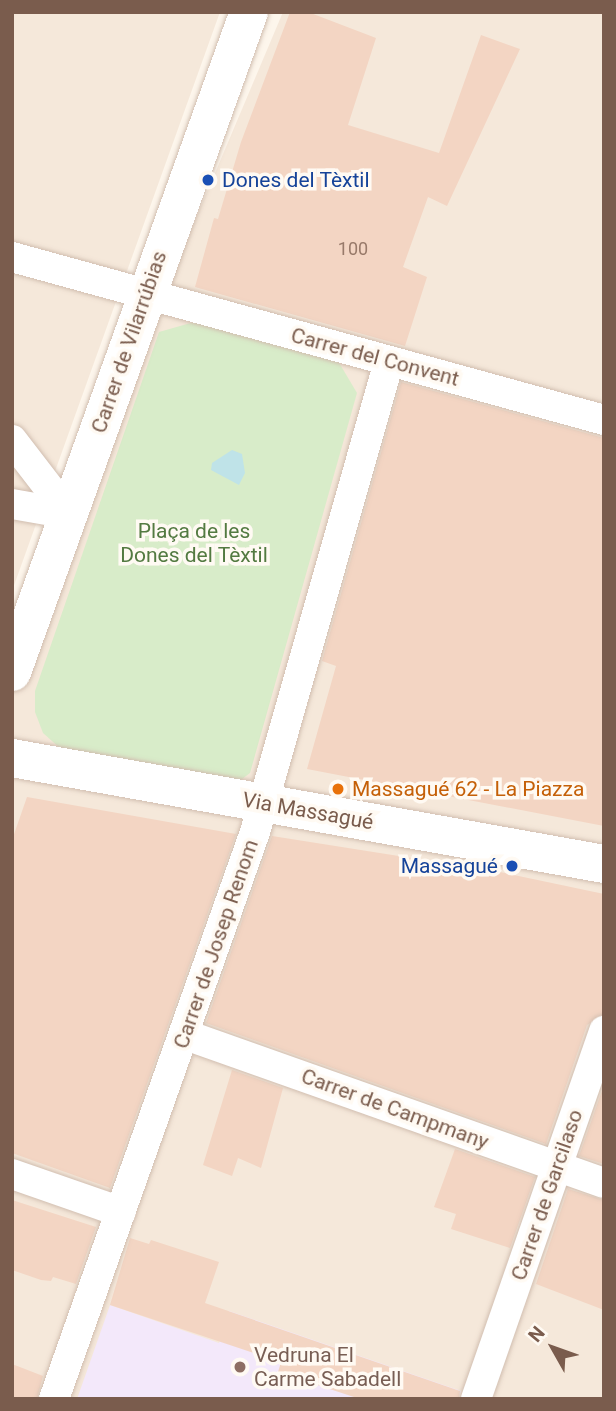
<!DOCTYPE html>
<html>
<head>
<meta charset="utf-8">
<style>
	body { margin:0 }
	#map { position:relative; width:616px; height:1411px; overflow:hidden; background:#fdf6ec; font-family:Roboto,sans-serif }
	div>[style] { position:absolute }
	.residential>* { inset:0; background:#f5e8da }
	.education>* { inset:0; background:#f3e8fa }
	.green>* { inset:0; background:#d8ecc9 }
	.water>* { inset:0; background:#bfe3e8 }
	.building>* { inset:0; background:#f3d5c3 }
	.roads { filter:drop-shadow(0 0 2px #d1beb0) drop-shadow(0 0 2px #d1beb0) }
	.street>* { height:30px; margin:-15px; padding:0 15px; transform-origin:15px; border-radius:15px; background:#fff }
	.secondary>* { height:38px; margin:-19px; padding:0 19px; transform-origin:19px; border-radius:19px; background:#fff }
	.dots>* { width:19px; height:19px; translate:-50% -50%; box-sizing:border-box; border:4px solid #fffaf3; border-radius:50% }
	span { translate:-50% -50%; white-space:nowrap; text-align:center; line-height:1.15; -webkit-text-stroke:7px #fffaf3; paint-order:stroke }
	.number-label { font-size:18px; color:#987a6a }
	.number-label span { -webkit-text-stroke-width:0 }
	.transit-label { font-size:21px; color:#164399 }
	.left { translate:0 -50%; text-align:left }
	.right { translate:-100% -50%; text-align:right }
	.street-label { font-size:21px; color:#7a5c4d }
	.park-label { font-size:21px; color:#537a41 }
	.food-label { font-size:21px; color:#c56008 }
	.education-label { font-size:21px; color:#785e54 }
	.frame { position:absolute; inset:0; border:14px solid #7a5c4d; pointer-events:none }
	.north { position:absolute; left:518px; top:1313px; width:70px; height:70px; -webkit-text-stroke:5px #fffaf3; paint-order:stroke; rotate:310deg; font-size:19px; font-weight:700; line-height:28px; text-align:center; color:#7a5c4d }
	.north::after { content:''; display:block; margin:auto; width:24px; height:32px; background:#7a5c4d; clip-path:polygon(50% 0,100% 100%,50% 72%,0 100%) }
</style>
</head>
<body>
<div id="map">
	<div class="residential">
		<i style="clip-path:polygon(12px 12px,220px 12px,12px 591px)"></i>
		<i style="clip-path:polygon(283px 12px,604px 12px,604px 1399px,12px 1399px,12px 654px)"></i>
	</div>
	<div class="education">
		<i style="clip-path:polygon(110px 1305px,219px 1343px,229px 1311px,461px 1391px,458px 1399px,77px 1399px)"></i>
	</div>
	<div class="green">
		<i style="clip-path:polygon(194px 322px,338px 361px,357px 393px,250px 773px,237px 783px,62px 750px,43px 733px,35px 712px,35px 691px,159px 332px)"></i>
	</div>
	<div class="water">
		<i style="clip-path:polygon(232px 450px,242px 454px,245px 473px,239px 485px,211px 470px,212px 463px)"></i>
	</div>
	<div class="building">
		<i style="clip-path:polygon(290px 12px,308px 12px,376px 38px,348px 125px,439px 153px,481px 35px,520px 49px,447px 206px,428px 197px,403px 267px,427px 277px,405px 346px,195px 287px,214px 218px,218px 219px,241px 142px)"></i>
		<i style="clip-path:polygon(401px 382px,604px 438px,604px 826px,307px 769px,336px 666px,322px 661px)"></i>
		<i style="clip-path:polygon(27px 797px,236px 834px,110px 1188px,12px 1153px,12px 840px)"></i>
		<i style="clip-path:polygon(272px 836px,500px 872px,604px 894px,604px 1014px,587px 1025px,546px 1144px,206px 1023px)"></i>
		<i style="clip-path:polygon(232px 1070px,283px 1088px,261px 1168px,238px 1158px,232px 1176px,203px 1165px)"></i>
		<i style="clip-path:polygon(604px 1085px,604px 1164px,579px 1156px)"></i>
		<i style="clip-path:polygon(455px 1149px,535px 1177px,510px 1248px,451px 1229px,456px 1214px,434px 1207px)"></i>
		<i style="clip-path:polygon(568px 1189px,604px 1200px,604px 1310px,536px 1284px)"></i>
		<i style="clip-path:polygon(12px 1200px,96px 1227px,76px 1284px,53px 1277px,51px 1281px,41px 1280px,12px 1270px)"></i>
		<i style="clip-path:polygon(130px 1238px,149px 1244px,151px 1240px,219px 1262px,205px 1303px,460px 1391px,459px 1399px,360px 1399px,278px 1372px,281px 1362px,110px 1305px)"></i>
		<i style="clip-path:polygon(12px 1364px,43px 1376px,37px 1399px,12px 1399px)"></i>
	</div>
	<div class="roads">
		<div class="street">
			<i style="left:12px;top:257px;width:614px;rotate:15.39deg"></i>
			<i style="left:12px;top:440px;width:93px;rotate:52.4deg"></i>
			<i style="left:12px;top:504px;width:58px;rotate:10deg"></i>
			<i style="left:186px;top:1035px;width:443px;rotate:19.5deg"></i>
			<i style="left:12px;top:1174px;width:115px;rotate:19.2deg"></i>
			<i style="left:54px;top:1399px;width:602px;rotate:-70.48deg"></i>
			<i style="left:255px;top:832px;width:490px;rotate:-74.1deg"></i>
			<i style="left:476px;top:1399px;width:390px;rotate:-70.8deg"></i>
		</div>
		<div class="secondary">
			<i style="left:12px;top:672px;width:701px;rotate:-70.25deg"></i>
			<i style="left:12px;top:758px;width:601px;rotate:10.15deg"></i>
		</div>
	</div>
	<div class="dots">
		<i style="left:208px;top:180px;background:#1a4fb4"></i>
		<i style="left:338px;top:789px;background:#e8710a"></i>
		<i style="left:512px;top:866px;background:#1a4fb4"></i>
		<i style="left:240px;top:1367px;background:#8d6e63"></i>
	</div>
	<div class="number-label">
		<span style="left:353px;top:249px">100</span>
	</div>
	<div class="transit-label">
		<span class="left" style="left:222px;top:180px">Dones del Tèxtil</span>
		<span class="right" style="left:498px;top:866px">Massagué</span>
	</div>
	<div class="street-label">
		<span style="left:129px;top:342px;rotate:-71deg">Carrer de Vilarrúbias</span>
		<span style="left:375px;top:357px;rotate:15deg">Carrer del Convent</span>
		<span style="left:308px;top:811px;rotate:10deg">Via Massagué</span>
		<span style="left:216px;top:944px;rotate:-71deg">Carrer de Josep Renom</span>
		<span style="left:395px;top:1109px;rotate:20deg">Carrer de Campmany</span>
		<span style="left:547px;top:1195px;rotate:-71deg">Carrer de Garcilaso</span>
	</div>
	<div class="park-label">
		<span style="left:194px;top:543px">Plaça de les<br>Dones del Tèxtil</span>
	</div>
	<div class="food-label">
		<span class="left" style="left:352px;top:789px">Massagué 62 - La Piazza</span>
	</div>
	<div class="education-label">
		<span class="left" style="left:254px;top:1367px">Vedruna El<br>Carme Sabadell</span>
	</div>
	<div class="frame"></div>
	<div class="north">N</div>
</div>
</body>
</html>
